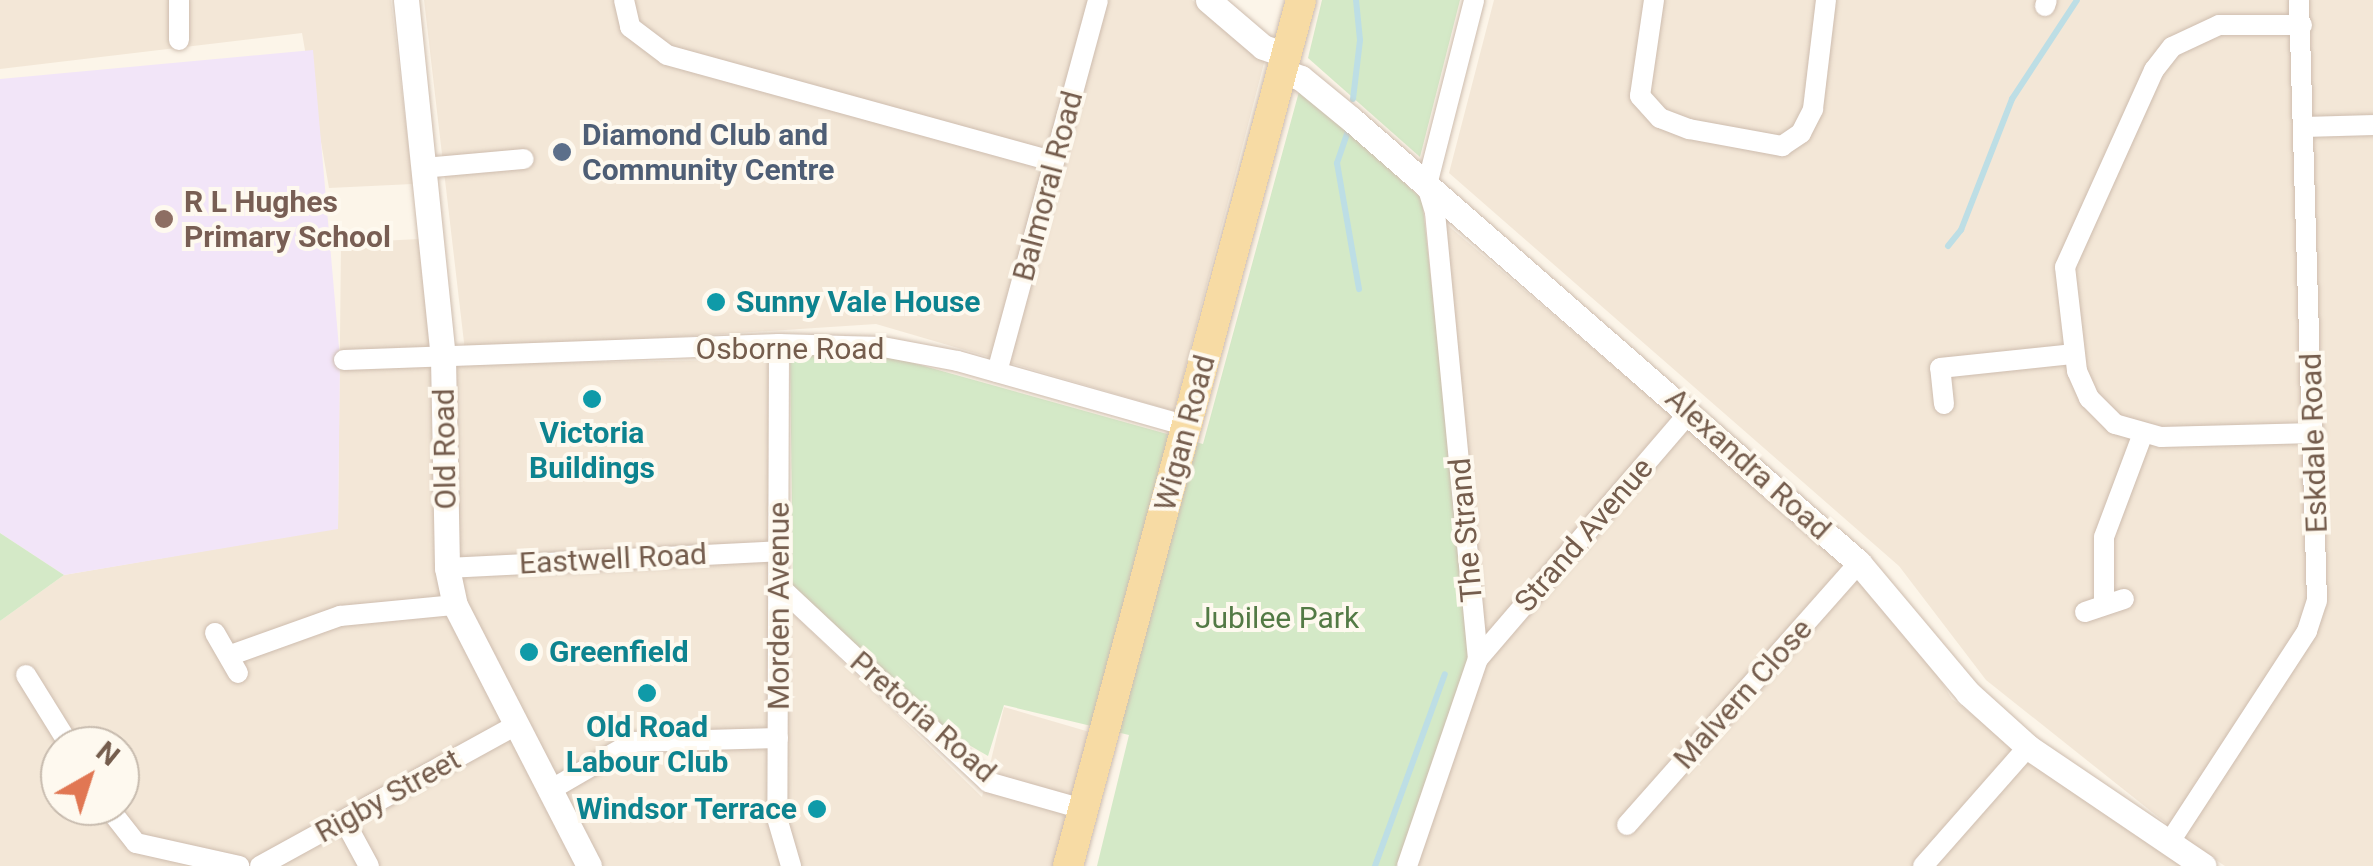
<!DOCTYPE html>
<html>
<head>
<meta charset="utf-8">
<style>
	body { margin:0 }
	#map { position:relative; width:2373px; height:866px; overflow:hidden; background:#fcf5e9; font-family:Roboto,sans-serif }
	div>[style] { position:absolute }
	.residential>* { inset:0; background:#f3e7d7 }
	.education>* { inset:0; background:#f2e5f8 }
	.green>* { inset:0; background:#d4e9c7 }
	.stream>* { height:6px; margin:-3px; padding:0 3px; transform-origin:3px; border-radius:3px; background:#bddee5 }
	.roads { filter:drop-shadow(0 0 2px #cebdaf) drop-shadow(0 0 2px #cebdaf) }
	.minor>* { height:20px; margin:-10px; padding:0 10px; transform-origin:10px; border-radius:10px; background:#fff }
	.tertiary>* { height:25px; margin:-12.5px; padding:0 12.5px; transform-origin:12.5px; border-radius:12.5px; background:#fff }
	.primary>* { height:30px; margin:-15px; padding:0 15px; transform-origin:15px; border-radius:15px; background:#f7dba4 }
	.dots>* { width:28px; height:28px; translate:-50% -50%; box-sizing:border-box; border:5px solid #fef9ef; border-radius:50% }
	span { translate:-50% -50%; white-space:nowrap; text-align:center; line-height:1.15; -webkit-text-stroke:8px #fef9ef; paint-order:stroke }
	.service-label { font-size:30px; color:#4e5e75; font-weight:700 }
	.left { translate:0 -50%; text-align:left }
	.street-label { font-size:30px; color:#755d4d }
	.education-label { font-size:30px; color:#785e54; font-weight:700 }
	.culture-label { font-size:30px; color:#0d838f; font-weight:700 }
	.right { translate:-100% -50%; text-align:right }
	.park-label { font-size:30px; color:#537a45 }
	.north { position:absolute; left:40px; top:726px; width:100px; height:100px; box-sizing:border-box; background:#fef9ef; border:2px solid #c7bbae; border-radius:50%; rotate:39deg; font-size:28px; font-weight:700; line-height:40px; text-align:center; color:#755d4d }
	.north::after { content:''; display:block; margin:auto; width:35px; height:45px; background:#e17753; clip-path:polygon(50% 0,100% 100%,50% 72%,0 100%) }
</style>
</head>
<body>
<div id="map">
	<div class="residential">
		<i style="clip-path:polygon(0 0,391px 0,413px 184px,329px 188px,302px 33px,0 69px)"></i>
		<i style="clip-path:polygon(424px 0,1192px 0,1265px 59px,1174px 411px,876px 324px,465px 351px)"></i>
		<i style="clip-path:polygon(1494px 0,2373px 0,2373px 866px,2225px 866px,2196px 847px,1986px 680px,1899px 566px,1449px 173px)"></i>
		<i style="clip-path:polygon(1445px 223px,1837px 556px,1918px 644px,1952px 699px,2059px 782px,2189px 866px,1409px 866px)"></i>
		<i style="clip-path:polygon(evenodd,419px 239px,429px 343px,475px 364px,774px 359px,776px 597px,982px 797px,1004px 707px,1093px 733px,1055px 866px,0 866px,0 621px,64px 575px,338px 528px,341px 243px,419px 239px,60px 746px,120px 746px,120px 806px,60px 806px,60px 746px)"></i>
	</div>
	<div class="education">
		<i style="clip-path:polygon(313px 50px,340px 359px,338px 529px,64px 575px,0 533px,0 79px)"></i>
	</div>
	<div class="green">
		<i style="clip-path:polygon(1322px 0,1460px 0,1420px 157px,1308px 58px)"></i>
		<i style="clip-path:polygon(1300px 88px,1422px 199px,1474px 666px,1400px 866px,1097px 866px,1129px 735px,1004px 705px,988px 756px,950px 734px,793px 586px,790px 353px,888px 356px,1203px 444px)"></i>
		<i style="clip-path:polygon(0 533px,64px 575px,0 621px)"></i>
	</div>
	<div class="stream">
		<i style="left:1353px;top:99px;width:59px;rotate:-83.2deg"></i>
		<i style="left:1360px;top:40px;width:40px;rotate:-95.7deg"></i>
		<i style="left:1348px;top:131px;width:34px;rotate:109deg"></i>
		<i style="left:1337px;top:163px;width:128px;rotate:80.1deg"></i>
		<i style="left:1948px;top:246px;width:21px;rotate:-51deg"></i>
		<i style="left:1961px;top:230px;width:141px;rotate:-68.7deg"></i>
		<i style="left:2012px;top:99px;width:118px;rotate:-56.7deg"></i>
		<i style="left:1375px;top:866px;width:204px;rotate:-70deg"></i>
	</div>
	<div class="roads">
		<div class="minor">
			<i style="left:624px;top:0;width:28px;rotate:77deg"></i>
			<i style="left:630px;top:27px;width:46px;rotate:37.1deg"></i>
			<i style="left:667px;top:55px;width:400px;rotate:15.4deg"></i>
			<i style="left:1654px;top:0;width:97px;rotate:98.3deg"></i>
			<i style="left:1640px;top:96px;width:30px;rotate:48deg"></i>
			<i style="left:1660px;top:118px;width:31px;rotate:21deg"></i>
			<i style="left:1689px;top:129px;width:95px;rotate:10.4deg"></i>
			<i style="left:1782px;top:146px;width:23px;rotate:-34deg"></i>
			<i style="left:1801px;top:133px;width:27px;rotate:-63deg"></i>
			<i style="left:1813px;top:109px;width:110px;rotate:-83.2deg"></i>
			<i style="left:2045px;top:6px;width:6px;rotate:-72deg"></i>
			<i style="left:2302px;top:25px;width:83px;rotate:180deg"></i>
			<i style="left:2219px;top:25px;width:52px;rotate:154.9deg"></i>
			<i style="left:2172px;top:47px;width:29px;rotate:128deg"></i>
			<i style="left:2154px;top:70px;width:216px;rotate:114.3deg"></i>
			<i style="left:2065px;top:267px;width:105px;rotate:83.4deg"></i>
			<i style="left:2077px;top:371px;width:30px;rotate:66deg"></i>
			<i style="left:2089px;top:398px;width:37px;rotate:45deg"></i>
			<i style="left:2115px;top:424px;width:48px;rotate:15.8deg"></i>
			<i style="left:2161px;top:437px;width:153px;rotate:-1.5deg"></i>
			<i style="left:179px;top:40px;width:40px;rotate:-90deg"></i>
			<i style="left:2305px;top:127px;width:68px;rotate:-1.7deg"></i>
			<i style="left:423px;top:168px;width:101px;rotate:-5.1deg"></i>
			<i style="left:779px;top:344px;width:474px;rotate:90.2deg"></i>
			<i style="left:777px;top:818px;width:50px;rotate:73.7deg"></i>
			<i style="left:344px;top:360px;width:435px;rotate:-2.1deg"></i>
			<i style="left:779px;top:344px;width:104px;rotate:1.7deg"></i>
			<i style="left:883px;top:347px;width:76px;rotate:10.6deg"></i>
			<i style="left:958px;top:361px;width:238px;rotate:15.8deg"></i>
			<i style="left:997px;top:372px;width:385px;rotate:-74.8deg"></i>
			<i style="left:1944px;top:404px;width:36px;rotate:-96deg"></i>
			<i style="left:1940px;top:368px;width:135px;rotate:-6deg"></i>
			<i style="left:447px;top:568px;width:332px;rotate:-2.9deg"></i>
			<i style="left:782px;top:589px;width:282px;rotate:43.1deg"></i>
			<i style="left:988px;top:782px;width:99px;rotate:15.9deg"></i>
			<i style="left:2104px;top:605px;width:68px;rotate:-90deg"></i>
			<i style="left:2104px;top:537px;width:108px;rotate:-69.4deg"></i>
			<i style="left:2085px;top:612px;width:41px;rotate:-18.4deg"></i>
			<i style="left:215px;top:633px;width:46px;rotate:60.1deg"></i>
			<i style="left:231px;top:655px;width:116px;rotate:-19.7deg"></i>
			<i style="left:340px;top:616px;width:116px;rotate:-5.5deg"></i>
			<i style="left:1478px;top:659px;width:326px;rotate:-49.4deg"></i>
			<i style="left:26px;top:675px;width:84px;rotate:58.2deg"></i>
			<i style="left:552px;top:789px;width:94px;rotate:-30.1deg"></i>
			<i style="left:633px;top:742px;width:145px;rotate:-1.6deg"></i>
			<i style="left:107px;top:806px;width:47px;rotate:51.9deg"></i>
			<i style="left:136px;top:843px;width:106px;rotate:12.6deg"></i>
			<i style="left:344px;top:820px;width:52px;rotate:61.5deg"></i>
			<i style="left:1627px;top:825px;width:350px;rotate:-48.5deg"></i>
			<i style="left:2169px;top:843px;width:253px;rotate:-56.9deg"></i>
			<i style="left:2307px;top:631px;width:32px;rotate:-72deg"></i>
			<i style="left:2317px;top:601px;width:601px;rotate:-91.72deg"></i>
			<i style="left:260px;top:866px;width:292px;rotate:-28.8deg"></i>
			<i style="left:1407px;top:866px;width:219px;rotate:-71.1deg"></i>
			<i style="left:1478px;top:659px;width:449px;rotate:-95.5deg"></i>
			<i style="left:1435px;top:212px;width:28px;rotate:-107deg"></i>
			<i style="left:1427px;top:185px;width:191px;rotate:-75.7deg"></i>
			<i style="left:1923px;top:866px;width:159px;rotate:-48.6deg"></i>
		</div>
		<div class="tertiary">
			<i style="left:406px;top:0;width:360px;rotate:84.1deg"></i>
			<i style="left:443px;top:358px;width:210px;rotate:88.9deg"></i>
			<i style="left:447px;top:568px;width:38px;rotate:78deg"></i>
			<i style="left:455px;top:605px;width:293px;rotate:62.8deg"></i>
			<i style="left:1208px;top:0;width:72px;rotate:40.5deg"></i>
			<i style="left:1263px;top:47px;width:24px;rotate:19deg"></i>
			<i style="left:1281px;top:71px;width:21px;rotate:19deg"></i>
			<i style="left:1301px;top:78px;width:65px;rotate:39.4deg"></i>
			<i style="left:1351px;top:119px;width:675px;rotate:41.15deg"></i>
			<i style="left:1859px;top:563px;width:170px;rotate:50deg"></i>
			<i style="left:1968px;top:693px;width:81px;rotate:42deg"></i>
			<i style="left:2028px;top:747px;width:212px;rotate:34.1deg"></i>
		</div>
		<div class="primary">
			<i style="left:1068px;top:866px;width:897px;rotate:-74.94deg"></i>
		</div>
	</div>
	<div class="dots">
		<i style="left:562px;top:152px;background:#5c6f8a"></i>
		<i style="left:164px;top:219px;background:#8d6e63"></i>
		<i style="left:716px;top:302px;background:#0f9aa8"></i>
		<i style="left:592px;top:399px;background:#0f9aa8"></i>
		<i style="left:529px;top:652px;background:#0f9aa8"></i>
		<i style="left:647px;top:693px;background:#0f9aa8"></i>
		<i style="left:817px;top:809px;background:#0f9aa8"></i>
	</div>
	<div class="service-label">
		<span class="left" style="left:582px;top:152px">Diamond Club and<br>Community Centre</span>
	</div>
	<div class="street-label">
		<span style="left:1048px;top:186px;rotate:-75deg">Balmoral Road</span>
		<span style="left:790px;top:349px">Osborne Road</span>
		<span style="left:1185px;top:433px;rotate:-75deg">Wigan Road</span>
		<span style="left:2314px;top:443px;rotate:-92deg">Eskdale Road</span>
		<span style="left:445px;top:449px;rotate:-91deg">Old Road</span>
		<span style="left:1748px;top:464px;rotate:42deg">Alexandra Road</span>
		<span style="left:1466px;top:530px;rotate:-95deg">The Strand</span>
		<span style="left:1584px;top:535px;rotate:-49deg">Strand Avenue</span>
		<span style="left:613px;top:559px;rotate:-3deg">Eastwell Road</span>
		<span style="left:779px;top:606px;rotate:-90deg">Morden Avenue</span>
		<span style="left:1743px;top:694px;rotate:-48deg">Malvern Close</span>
		<span style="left:923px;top:717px;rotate:41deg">Pretoria Road</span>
		<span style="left:388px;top:796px;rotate:-29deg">Rigby Street</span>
	</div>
	<div class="education-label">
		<span class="left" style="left:184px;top:219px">R L Hughes<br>Primary School</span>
	</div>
	<div class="culture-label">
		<span class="left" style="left:736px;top:302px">Sunny Vale House</span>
		<span style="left:592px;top:450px">Victoria<br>Buildings</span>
		<span class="left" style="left:549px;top:652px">Greenfield</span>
		<span style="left:647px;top:744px">Old Road<br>Labour Club</span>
		<span class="right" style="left:797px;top:809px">Windsor Terrace</span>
	</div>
	<div class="park-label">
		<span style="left:1277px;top:618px">Jubilee Park</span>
	</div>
	<div class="north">N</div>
</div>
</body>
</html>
